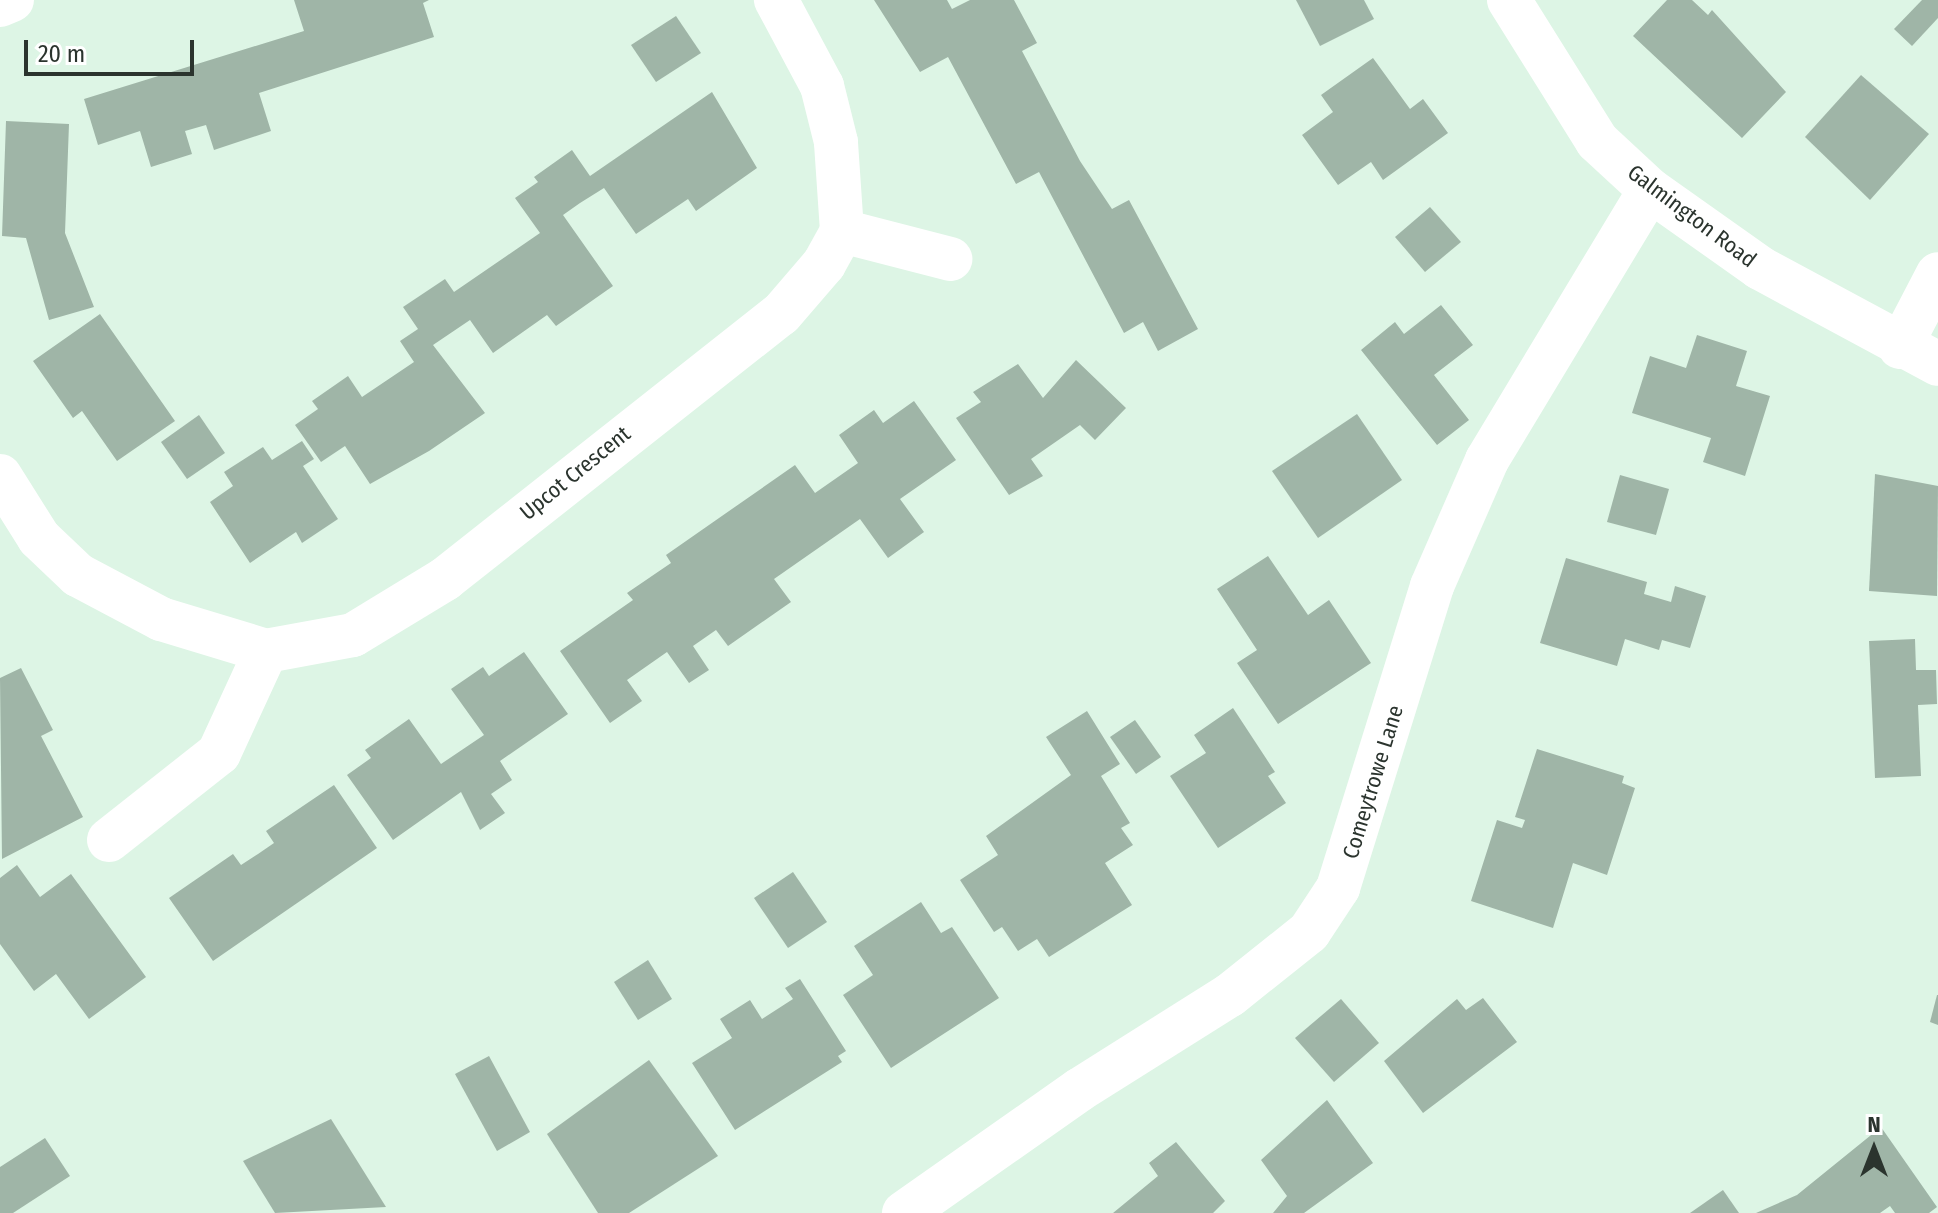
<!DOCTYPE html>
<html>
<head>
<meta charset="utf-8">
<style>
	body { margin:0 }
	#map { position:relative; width:1938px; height:1213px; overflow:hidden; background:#ddf5e5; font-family:"Fira Sans Condensed",sans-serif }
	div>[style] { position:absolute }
	.building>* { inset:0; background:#9fb5a7 }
	.minor>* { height:44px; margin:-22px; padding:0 22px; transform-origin:22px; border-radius:22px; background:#fff }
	span { translate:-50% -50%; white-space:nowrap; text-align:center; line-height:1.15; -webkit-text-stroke:6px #fff; paint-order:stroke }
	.street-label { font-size:22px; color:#2b342e }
	.north { position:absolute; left:1834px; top:1109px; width:80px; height:80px; -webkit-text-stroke:6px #fff; paint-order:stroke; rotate:0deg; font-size:22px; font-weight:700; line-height:32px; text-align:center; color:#2b342e }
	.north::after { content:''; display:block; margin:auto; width:28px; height:36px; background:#2b342e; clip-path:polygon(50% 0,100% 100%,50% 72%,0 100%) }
	.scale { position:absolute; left:24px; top:40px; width:170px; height:36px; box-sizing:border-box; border:4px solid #2b342e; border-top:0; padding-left:10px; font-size:24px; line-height:28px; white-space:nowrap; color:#2b342e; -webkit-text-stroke:6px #fff; paint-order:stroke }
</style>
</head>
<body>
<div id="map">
	<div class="building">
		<i style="clip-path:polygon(294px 0,429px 0,423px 3px,434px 37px,259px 93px,271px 131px,214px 150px,206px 125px,185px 131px,192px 154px,151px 167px,140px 131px,98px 145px,84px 99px,304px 31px)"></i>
		<i style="clip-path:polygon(874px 0,947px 0,952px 9px,970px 0,1014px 0,1037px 43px,1022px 51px,1080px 161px,1112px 209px,1129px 200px,1198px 329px,1158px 351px,1143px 322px,1124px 333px,1039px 172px,1016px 184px,948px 57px,920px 72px)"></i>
		<i style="clip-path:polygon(1296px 0,1364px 0,1374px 19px,1320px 46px)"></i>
		<i style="clip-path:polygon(1667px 0,1692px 0,1708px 15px,1712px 10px,1786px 92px,1742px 138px,1633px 36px)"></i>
		<i style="clip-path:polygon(1922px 0,1938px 0,1938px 18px,1912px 46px,1894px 29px)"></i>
		<i style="clip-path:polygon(676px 16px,701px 53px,656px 82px,631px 45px)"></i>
		<i style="clip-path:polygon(1373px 58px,1410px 109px,1423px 99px,1448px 133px,1383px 180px,1371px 162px,1338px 185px,1302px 135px,1333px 112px,1321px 95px)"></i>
		<i style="clip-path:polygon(1861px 75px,1929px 134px,1870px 200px,1805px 137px)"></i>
		<i style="clip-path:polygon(712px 92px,757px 168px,696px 211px,688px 199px,636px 234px,604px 188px,580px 203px,563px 215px,613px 286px,556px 326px,547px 315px,493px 353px,470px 320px,433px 345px,485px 413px,429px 451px,370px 484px,345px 446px,321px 462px,295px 425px,318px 409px,312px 401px,348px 376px,362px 397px,414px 362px,400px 341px,418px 329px,403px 307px,445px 279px,454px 292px,540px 233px,515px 198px,538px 182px,534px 177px,572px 150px,590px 176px)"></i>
		<i style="clip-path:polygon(6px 121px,69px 124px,65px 233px,94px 307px,49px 320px,26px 238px,2px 236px)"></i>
		<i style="clip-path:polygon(1430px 207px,1461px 242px,1425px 272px,1395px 237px)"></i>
		<i style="clip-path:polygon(1441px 305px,1473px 345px,1434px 375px,1469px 420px,1437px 445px,1361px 350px,1395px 322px,1404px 334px)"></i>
		<i style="clip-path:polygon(100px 314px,175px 421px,117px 461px,82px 411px,73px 418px,33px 361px)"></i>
		<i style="clip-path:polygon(1697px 335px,1747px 351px,1736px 386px,1770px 396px,1745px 476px,1703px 462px,1711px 438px,1632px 413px,1650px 356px,1686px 368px)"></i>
		<i style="clip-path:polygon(1076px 360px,1126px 408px,1095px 440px,1080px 425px,1031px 459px,1043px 476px,1009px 495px,956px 418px,981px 402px,973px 392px,1018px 364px,1043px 398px)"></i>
		<i style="clip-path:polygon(914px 401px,956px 460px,900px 499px,924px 532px,888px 558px,860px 519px,774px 579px,791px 602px,728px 646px,716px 630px,693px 646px,709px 670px,689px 683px,667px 652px,627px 680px,642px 701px,610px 723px,560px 651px,633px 600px,627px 593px,671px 563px,666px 555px,795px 465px,815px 493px,858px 463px,839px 435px,874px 410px,883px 423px)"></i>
		<i style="clip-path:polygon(1357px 414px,1402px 480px,1318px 538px,1272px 471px)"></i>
		<i style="clip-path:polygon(199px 415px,225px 453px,187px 479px,161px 442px)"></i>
		<i style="clip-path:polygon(302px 441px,314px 459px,303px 466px,338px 519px,302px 543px,296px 532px,250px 563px,210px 502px,233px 486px,224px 472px,263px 447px,272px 460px)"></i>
		<i style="clip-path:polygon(1875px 474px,1938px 486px,1937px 596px,1869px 591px)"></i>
		<i style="clip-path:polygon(1620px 475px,1669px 489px,1656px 535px,1607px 522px)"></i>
		<i style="clip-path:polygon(1268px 556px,1308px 615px,1329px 600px,1371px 663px,1278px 724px,1237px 663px,1257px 650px,1217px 589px)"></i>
		<i style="clip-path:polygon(1566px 558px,1647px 582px,1644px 594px,1671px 602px,1675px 586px,1706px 596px,1690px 648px,1662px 640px,1659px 650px,1625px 639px,1617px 666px,1540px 643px)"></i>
		<i style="clip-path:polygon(1915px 639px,1916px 670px,1936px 670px,1937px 704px,1918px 705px,1921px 776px,1875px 778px,1869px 641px)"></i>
		<i style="clip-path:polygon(524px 652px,568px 714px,500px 761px,512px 780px,491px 794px,505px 813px,480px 830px,461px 792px,393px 840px,347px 775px,371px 758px,365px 750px,409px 719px,441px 764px,484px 735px,451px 689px,483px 667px,489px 676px)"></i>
		<i style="clip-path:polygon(21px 668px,53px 730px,41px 736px,83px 817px,2px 859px,0 678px)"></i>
		<i style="clip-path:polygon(1233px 708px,1275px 772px,1268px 776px,1286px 803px,1218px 848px,1170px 776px,1206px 753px,1194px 735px)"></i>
		<i style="clip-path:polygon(1087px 711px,1120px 764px,1101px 776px,1130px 823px,1121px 828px,1133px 845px,1105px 863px,1132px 905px,1049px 957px,1037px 939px,1018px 951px,1002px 927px,994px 932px,960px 880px,998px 855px,986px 836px,1071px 775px,1046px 737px)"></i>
		<i style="clip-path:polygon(1135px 720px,1161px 757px,1136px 774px,1110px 737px)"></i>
		<i style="clip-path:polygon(1537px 749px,1624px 776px,1622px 783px,1635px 788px,1607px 875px,1573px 863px,1553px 928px,1471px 901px,1497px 820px,1522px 828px,1525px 820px,1515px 817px)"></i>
		<i style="clip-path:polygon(334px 785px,377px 848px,213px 961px,169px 898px,233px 854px,241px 865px,258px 854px,274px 843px,266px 831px)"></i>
		<i style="clip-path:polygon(17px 865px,40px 897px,71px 874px,146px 977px,89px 1019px,56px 974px,34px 991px,0 944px,0 878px)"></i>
		<i style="clip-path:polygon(793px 872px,827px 922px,788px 948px,754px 898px)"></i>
		<i style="clip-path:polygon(921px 902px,941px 933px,952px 927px,999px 998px,891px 1068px,843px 995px,873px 975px,854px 946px)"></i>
		<i style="clip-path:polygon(648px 960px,672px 999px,638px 1020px,614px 982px)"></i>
		<i style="clip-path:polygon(800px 979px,846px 1051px,838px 1056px,842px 1062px,735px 1130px,692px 1063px,732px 1038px,720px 1019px,750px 1000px,762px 1019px,793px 999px,785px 988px)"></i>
		<i style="clip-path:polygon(1937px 995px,1938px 995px,1938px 1025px,1930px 1022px)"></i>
		<i style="clip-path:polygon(1483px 998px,1517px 1042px,1423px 1113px,1384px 1061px,1457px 999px,1466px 1010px)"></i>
		<i style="clip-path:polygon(1341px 999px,1379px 1043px,1334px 1082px,1295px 1038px)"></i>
		<i style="clip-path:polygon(489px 1056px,530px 1132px,497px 1151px,455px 1074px)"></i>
		<i style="clip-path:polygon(649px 1060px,718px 1156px,629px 1213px,598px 1213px,547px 1134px)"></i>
		<i style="clip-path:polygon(1327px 1100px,1373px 1163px,1304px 1213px,1273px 1213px,1287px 1196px,1261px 1160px)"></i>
		<i style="clip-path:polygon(331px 1119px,386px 1207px,275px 1213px,243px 1161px)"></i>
		<i style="clip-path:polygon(1881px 1127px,1937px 1207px,1929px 1213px,1895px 1213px,1890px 1206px,1880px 1213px,1756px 1213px,1797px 1195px)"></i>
		<i style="clip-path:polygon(45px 1138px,70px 1176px,13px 1213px,0 1213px,0 1167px)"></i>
		<i style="clip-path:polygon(1176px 1142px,1225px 1201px,1213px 1213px,1113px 1213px,1158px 1176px,1149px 1163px)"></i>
		<i style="clip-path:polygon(1723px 1190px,1739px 1213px,1690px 1213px)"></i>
	</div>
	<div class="minor">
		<i style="left:1509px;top:0;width:166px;rotate:58deg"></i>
		<i style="left:1597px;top:141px;width:72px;rotate:42.8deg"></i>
		<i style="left:1650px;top:190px;width:135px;rotate:35.3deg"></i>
		<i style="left:1760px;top:268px;width:202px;rotate:28.3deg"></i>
		<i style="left:0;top:5px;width:13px;rotate:-23deg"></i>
		<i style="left:842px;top:231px;width:112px;rotate:14.5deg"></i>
		<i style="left:1900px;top:347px;width:82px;rotate:-62.5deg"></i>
		<i style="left:0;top:476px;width:73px;rotate:57.8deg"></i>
		<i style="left:39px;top:538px;width:54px;rotate:43.5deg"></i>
		<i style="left:78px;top:575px;width:94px;rotate:27.9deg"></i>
		<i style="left:161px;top:619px;width:110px;rotate:16.9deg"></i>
		<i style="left:266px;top:651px;width:88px;rotate:-10.4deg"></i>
		<i style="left:353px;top:635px;width:108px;rotate:-31.3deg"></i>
		<i style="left:445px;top:579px;width:428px;rotate:-38.3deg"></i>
		<i style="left:781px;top:314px;width:66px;rotate:-49.3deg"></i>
		<i style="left:824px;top:264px;width:38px;rotate:-61deg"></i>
		<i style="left:842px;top:231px;width:89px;rotate:-93.9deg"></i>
		<i style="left:836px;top:142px;width:58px;rotate:-104deg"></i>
		<i style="left:822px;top:86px;width:98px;rotate:-118.1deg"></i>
		<i style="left:109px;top:840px;width:140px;rotate:-38.3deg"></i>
		<i style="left:219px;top:753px;width:112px;rotate:-65.3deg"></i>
		<i style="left:904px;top:1213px;width:214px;rotate:-35.1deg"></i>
		<i style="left:1079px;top:1090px;width:178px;rotate:-32.2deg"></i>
		<i style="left:1230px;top:995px;width:101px;rotate:-38.6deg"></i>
		<i style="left:1309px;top:932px;width:53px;rotate:-56.6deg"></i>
		<i style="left:1338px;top:888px;width:316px;rotate:-72.7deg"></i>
		<i style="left:1432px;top:586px;width:137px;rotate:-66.4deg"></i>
		<i style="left:1487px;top:460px;width:315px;rotate:-58.9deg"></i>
	</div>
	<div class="street-label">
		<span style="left:1692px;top:216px;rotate:37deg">Galmington Road</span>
		<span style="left:575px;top:473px;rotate:-39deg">Upcot Crescent</span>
		<span style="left:1373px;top:782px;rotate:-73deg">Comeytrowe Lane</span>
	</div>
	<div class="north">N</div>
	<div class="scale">20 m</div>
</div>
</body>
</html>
